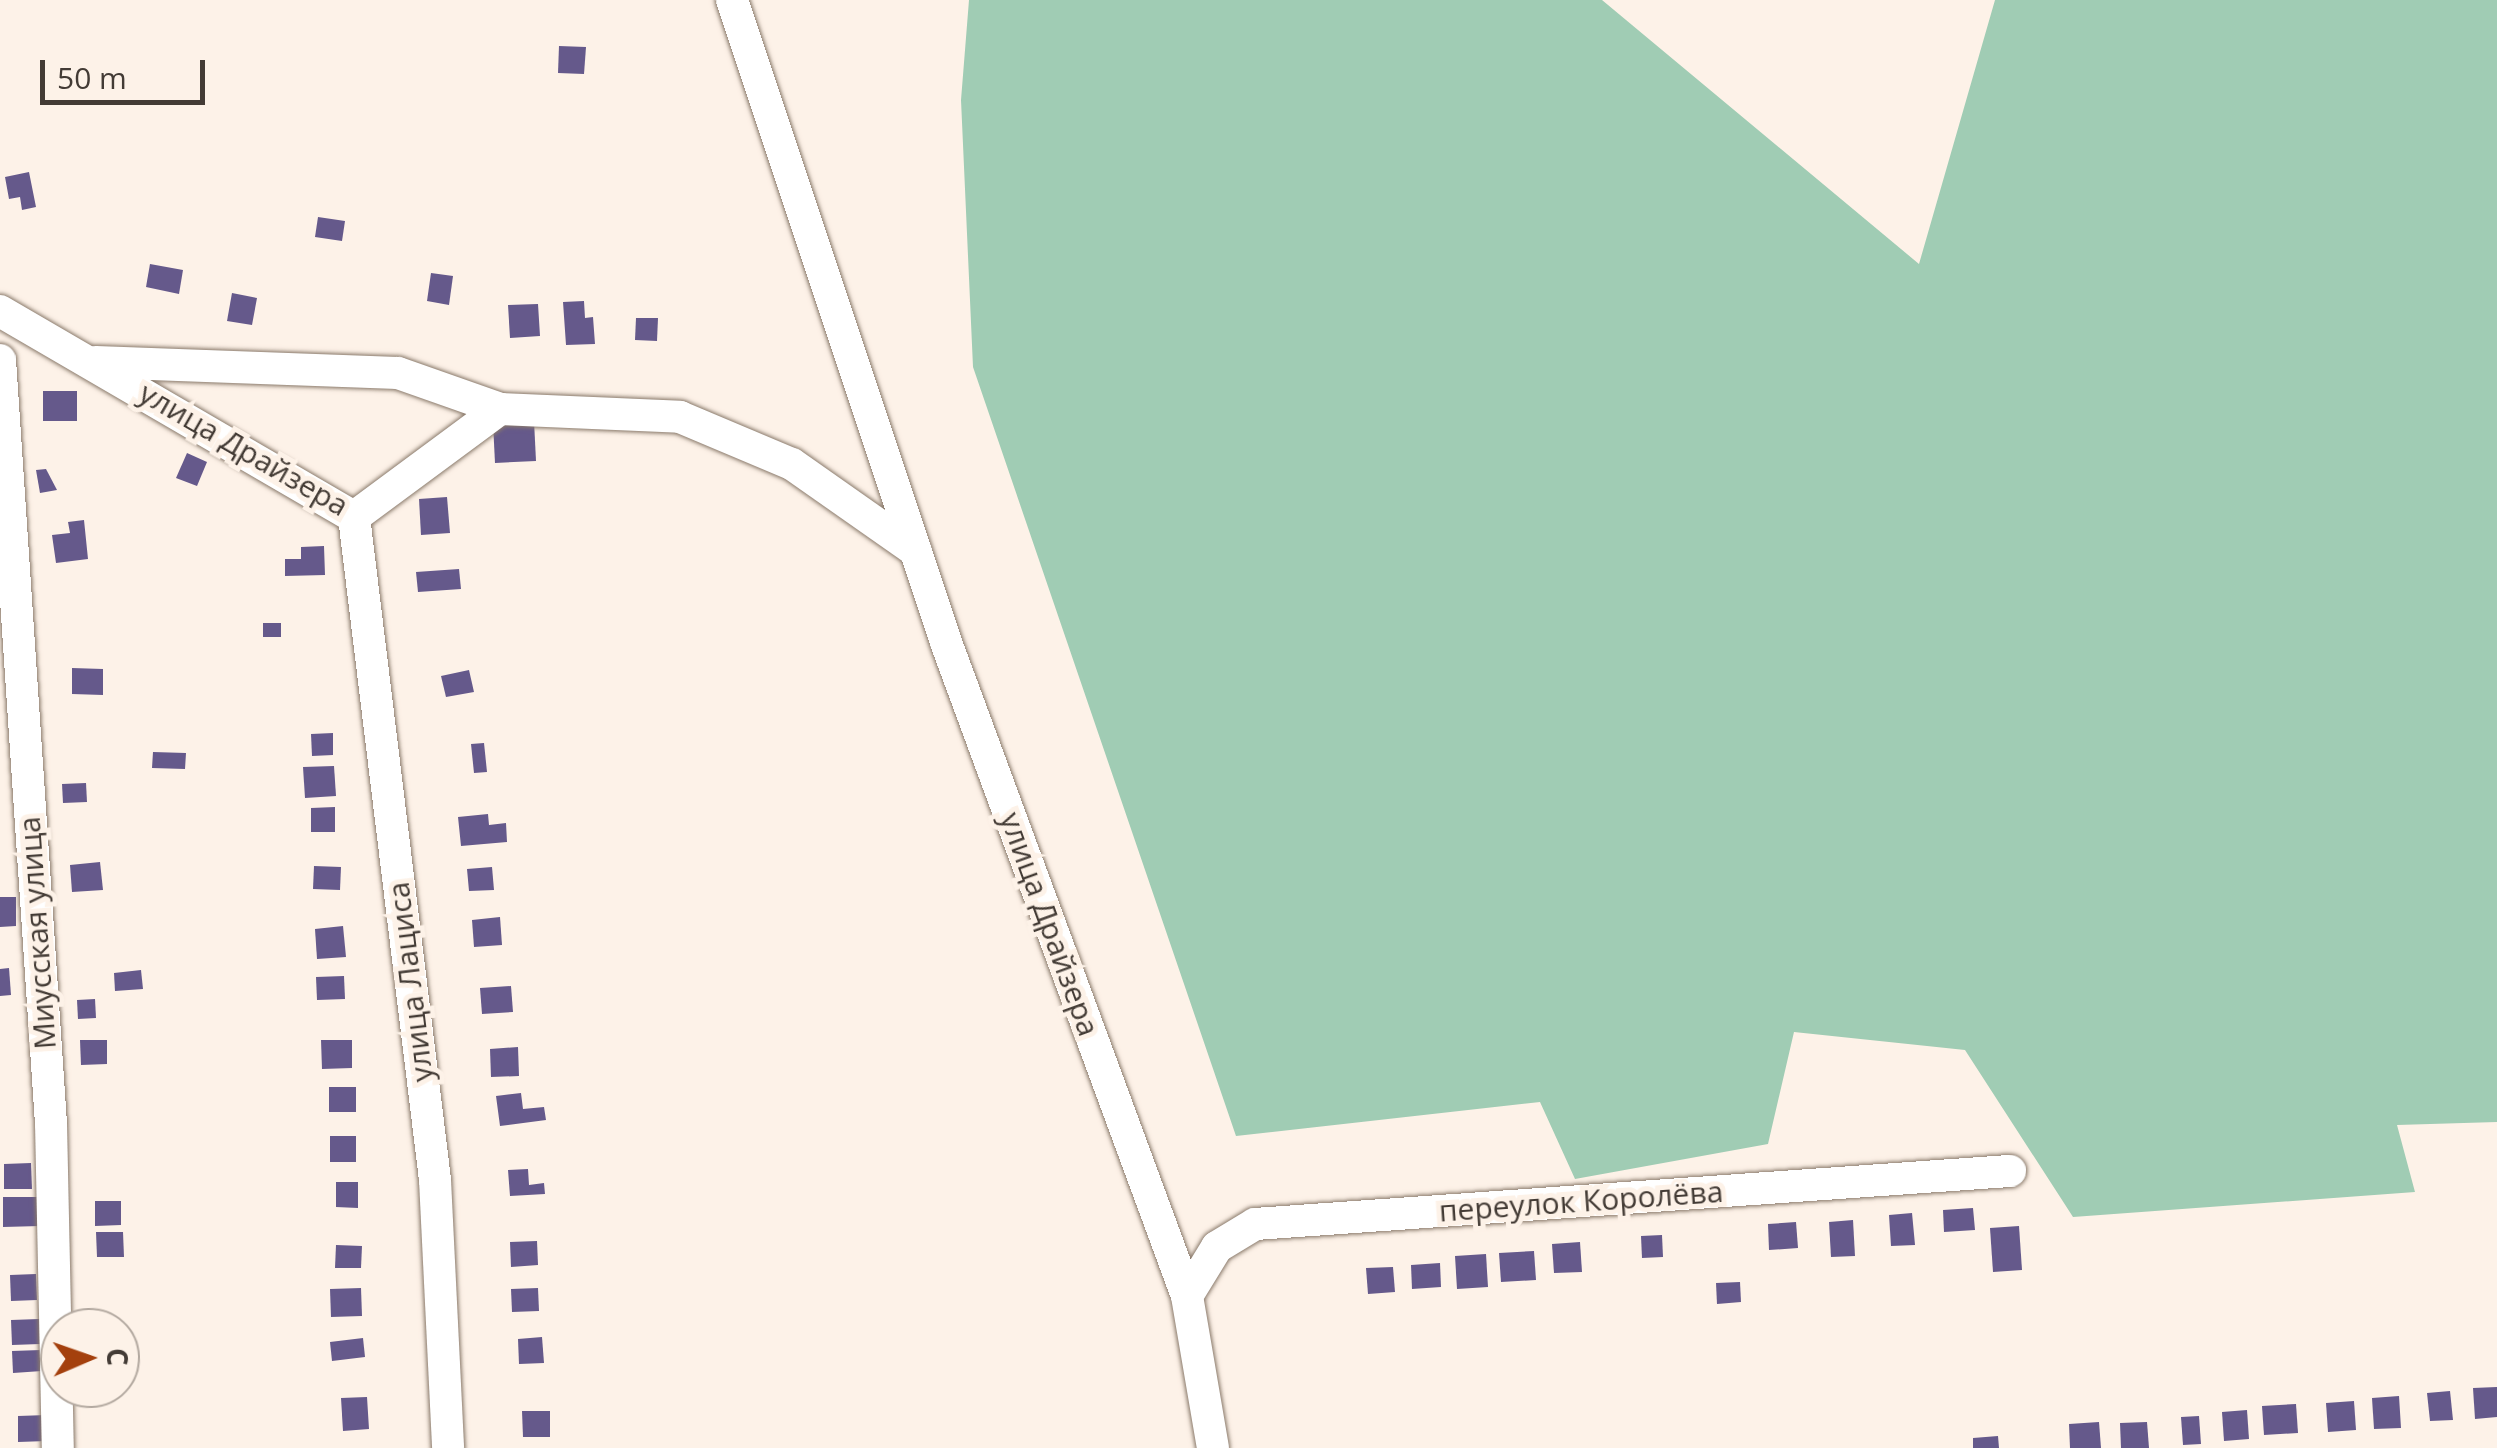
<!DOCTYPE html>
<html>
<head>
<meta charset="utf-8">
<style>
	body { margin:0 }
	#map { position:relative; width:2497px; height:1448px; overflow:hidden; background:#fdf2e8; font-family:"Open Sans",sans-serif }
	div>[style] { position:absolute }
	.green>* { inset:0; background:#a0ccb4 }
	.building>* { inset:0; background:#65598b }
	.roads { filter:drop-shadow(0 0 2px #8a7a6b) drop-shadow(0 0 2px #8a7a6b) }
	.minor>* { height:32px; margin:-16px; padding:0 16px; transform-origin:16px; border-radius:16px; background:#fff }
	span { translate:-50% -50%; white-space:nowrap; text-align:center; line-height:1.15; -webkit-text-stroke:10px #fdf2e8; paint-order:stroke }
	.street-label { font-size:30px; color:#433b35 }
	.north { position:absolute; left:40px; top:1308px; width:100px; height:100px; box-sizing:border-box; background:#fdf2e8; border:2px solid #b3a9a0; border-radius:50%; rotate:88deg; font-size:28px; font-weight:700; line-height:40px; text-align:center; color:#433b35 }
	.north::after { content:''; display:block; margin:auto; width:35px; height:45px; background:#a4400d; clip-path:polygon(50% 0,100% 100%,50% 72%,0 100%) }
	.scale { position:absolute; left:40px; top:60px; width:165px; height:45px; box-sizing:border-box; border:5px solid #433b35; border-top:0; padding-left:12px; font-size:30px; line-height:35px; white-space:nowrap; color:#433b35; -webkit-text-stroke:8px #fdf2e8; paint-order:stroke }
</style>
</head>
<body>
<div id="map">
	<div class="green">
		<i style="clip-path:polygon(969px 0,1602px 0,1919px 264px,1995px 0,2497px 0,2497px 1122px,2397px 1125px,2415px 1192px,2073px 1217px,1965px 1050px,1794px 1032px,1768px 1144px,1575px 1179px,1540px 1102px,1236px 1136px,973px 367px,961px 100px)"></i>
	</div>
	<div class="building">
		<i style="clip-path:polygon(559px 46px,586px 47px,584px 74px,558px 73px)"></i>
		<i style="clip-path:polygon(29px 172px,36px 207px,22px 210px,20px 197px,9px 199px,5px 177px)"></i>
		<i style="clip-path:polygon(318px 217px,345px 221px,342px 241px,315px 237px)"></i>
		<i style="clip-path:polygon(150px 264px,183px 270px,179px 294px,146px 287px)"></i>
		<i style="clip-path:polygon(431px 273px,453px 276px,449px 305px,427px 301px)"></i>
		<i style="clip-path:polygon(232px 293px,257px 298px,252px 325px,227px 321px)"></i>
		<i style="clip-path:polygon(584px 301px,585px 318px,593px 317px,595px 344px,566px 345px,563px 302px)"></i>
		<i style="clip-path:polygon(538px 304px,540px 336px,510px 338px,508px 305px)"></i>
		<i style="clip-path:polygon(636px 318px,658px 318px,657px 341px,635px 340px)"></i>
		<i style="clip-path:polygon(43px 391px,77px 391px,77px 421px,43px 421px)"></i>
		<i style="clip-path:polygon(534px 421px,536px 461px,495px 463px,493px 423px)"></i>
		<i style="clip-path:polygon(187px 453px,207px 462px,197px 486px,176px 478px)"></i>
		<i style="clip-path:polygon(46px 469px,57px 490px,40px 493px,36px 470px)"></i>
		<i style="clip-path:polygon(447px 497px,450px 533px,421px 535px,419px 499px)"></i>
		<i style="clip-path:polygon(84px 520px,88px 559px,56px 563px,52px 535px,70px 533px,68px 522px)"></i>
		<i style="clip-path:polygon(324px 546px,325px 575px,285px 576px,285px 559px,301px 559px,301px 547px)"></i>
		<i style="clip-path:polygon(459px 569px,461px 589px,418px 592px,416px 572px)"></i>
		<i style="clip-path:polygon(263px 623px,281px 623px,281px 637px,263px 637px)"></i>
		<i style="clip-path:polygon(72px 668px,103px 669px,103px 695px,72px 694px)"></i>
		<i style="clip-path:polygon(469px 670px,474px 692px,446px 697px,441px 676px)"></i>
		<i style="clip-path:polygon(333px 733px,333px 755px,312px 756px,311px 734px)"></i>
		<i style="clip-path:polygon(484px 743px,487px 772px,474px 773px,471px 744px)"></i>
		<i style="clip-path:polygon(153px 752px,186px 753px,185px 769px,152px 768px)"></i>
		<i style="clip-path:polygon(334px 766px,336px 796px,305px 798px,303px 767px)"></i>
		<i style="clip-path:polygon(86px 783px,87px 802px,63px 803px,62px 784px)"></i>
		<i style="clip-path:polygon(335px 807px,335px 832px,311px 832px,311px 808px)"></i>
		<i style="clip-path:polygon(488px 814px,489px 825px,506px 823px,507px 842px,461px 846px,458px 817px)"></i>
		<i style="clip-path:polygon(100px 862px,103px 890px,72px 892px,70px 865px)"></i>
		<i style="clip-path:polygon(314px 866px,341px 867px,340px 890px,313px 889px)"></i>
		<i style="clip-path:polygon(492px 867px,494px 890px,469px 891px,467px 869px)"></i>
		<i style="clip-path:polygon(0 897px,16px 897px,16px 926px,0 927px)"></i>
		<i style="clip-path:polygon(500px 917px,502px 945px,474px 947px,472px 920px)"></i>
		<i style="clip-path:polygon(343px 926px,346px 957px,317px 959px,315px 929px)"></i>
		<i style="clip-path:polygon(9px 968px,11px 995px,0 996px,0 969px)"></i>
		<i style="clip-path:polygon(141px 970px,143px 989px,115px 991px,114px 973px)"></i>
		<i style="clip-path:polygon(344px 976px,345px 999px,317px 1000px,316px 977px)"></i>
		<i style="clip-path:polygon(511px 986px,513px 1012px,482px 1014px,480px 988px)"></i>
		<i style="clip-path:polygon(95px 999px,96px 1018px,78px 1019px,77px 1000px)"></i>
		<i style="clip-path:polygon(80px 1040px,107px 1040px,107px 1064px,81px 1065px)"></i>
		<i style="clip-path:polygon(321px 1040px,352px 1040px,352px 1068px,322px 1069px)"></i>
		<i style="clip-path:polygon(518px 1047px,519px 1076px,491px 1077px,490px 1049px)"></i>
		<i style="clip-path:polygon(329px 1087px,356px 1087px,356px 1112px,329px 1112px)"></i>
		<i style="clip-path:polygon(521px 1093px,523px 1109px,544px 1107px,546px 1120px,500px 1126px,496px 1096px)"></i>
		<i style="clip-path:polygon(330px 1136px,356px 1136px,356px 1162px,330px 1162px)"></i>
		<i style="clip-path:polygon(31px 1163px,32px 1189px,4px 1189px,4px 1164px)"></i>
		<i style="clip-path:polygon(528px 1169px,529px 1185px,544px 1183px,545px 1194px,510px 1196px,508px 1170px)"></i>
		<i style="clip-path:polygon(336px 1182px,358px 1182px,358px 1208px,336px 1207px)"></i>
		<i style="clip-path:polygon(3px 1197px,40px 1197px,40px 1226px,3px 1227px)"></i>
		<i style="clip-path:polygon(95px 1201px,121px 1201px,121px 1225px,95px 1226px)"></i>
		<i style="clip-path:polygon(1973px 1208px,1975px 1230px,1944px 1232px,1943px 1210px)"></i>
		<i style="clip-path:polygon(1912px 1213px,1915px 1245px,1891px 1246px,1889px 1215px)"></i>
		<i style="clip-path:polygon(1853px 1220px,1855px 1256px,1831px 1257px,1829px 1222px)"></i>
		<i style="clip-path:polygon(1796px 1222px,1798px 1248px,1769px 1250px,1768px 1224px)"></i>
		<i style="clip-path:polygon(2019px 1226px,2022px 1270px,1993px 1272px,1990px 1228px)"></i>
		<i style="clip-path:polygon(96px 1232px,123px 1232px,124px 1257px,97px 1257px)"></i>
		<i style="clip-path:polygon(1662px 1235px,1663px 1257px,1642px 1258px,1641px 1236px)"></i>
		<i style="clip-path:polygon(537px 1241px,538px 1265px,511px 1267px,510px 1242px)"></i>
		<i style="clip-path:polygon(1580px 1242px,1582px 1272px,1554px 1273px,1552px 1244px)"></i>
		<i style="clip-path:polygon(336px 1245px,362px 1246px,361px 1268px,335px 1268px)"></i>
		<i style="clip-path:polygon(1534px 1251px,1536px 1280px,1501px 1282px,1499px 1253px)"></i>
		<i style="clip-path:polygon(1486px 1254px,1488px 1287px,1457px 1289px,1455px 1256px)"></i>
		<i style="clip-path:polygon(1440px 1263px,1441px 1287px,1412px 1289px,1411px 1265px)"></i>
		<i style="clip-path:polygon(1393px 1267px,1395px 1292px,1368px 1294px,1366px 1268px)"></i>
		<i style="clip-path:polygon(36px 1274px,37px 1300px,11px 1301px,10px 1275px)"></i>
		<i style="clip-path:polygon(1740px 1282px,1741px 1302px,1717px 1304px,1716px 1283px)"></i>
		<i style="clip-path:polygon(361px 1288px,362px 1316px,331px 1317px,330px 1289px)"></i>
		<i style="clip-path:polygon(538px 1288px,539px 1311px,512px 1312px,511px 1289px)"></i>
		<i style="clip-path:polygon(39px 1319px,40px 1344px,12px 1345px,11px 1320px)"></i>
		<i style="clip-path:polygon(542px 1337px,544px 1363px,519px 1364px,518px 1339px)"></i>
		<i style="clip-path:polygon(363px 1338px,365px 1357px,332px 1361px,330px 1342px)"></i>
		<i style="clip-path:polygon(41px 1350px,42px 1371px,13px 1373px,12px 1351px)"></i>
		<i style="clip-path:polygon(2497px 1387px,2497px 1417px,2475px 1419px,2473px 1388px)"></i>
		<i style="clip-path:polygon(2450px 1391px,2453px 1420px,2430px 1421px,2427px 1393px)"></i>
		<i style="clip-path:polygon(2399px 1396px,2401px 1428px,2374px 1429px,2372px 1398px)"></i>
		<i style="clip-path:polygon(367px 1397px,369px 1429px,343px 1431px,341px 1398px)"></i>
		<i style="clip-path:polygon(2354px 1401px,2356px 1430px,2328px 1432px,2326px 1403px)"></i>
		<i style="clip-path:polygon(2296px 1404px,2298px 1433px,2264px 1435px,2262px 1406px)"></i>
		<i style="clip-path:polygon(2247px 1410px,2249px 1439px,2224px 1441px,2222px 1412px)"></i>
		<i style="clip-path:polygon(522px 1411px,550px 1411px,550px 1437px,523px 1437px)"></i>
		<i style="clip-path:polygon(47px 1415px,47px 1441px,18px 1442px,18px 1416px)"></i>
		<i style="clip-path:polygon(2199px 1416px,2201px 1444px,2183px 1445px,2181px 1417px)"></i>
		<i style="clip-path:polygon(2099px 1422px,2101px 1448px,2070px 1448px,2069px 1424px)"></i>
		<i style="clip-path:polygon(2147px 1422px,2149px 1448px,2121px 1448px,2120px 1423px)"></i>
		<i style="clip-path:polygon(1998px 1436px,1999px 1448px,1973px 1448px,1973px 1438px)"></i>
	</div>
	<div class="roads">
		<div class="minor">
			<i style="left:732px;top:0;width:680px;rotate:71.57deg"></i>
			<i style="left:947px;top:645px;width:694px;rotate:69.76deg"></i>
			<i style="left:1187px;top:1296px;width:154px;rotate:80.3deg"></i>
			<i style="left:0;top:311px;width:410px;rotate:30.2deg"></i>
			<i style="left:354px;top:517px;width:182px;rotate:-36.5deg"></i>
			<i style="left:500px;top:409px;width:180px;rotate:2.5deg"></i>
			<i style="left:680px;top:417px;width:121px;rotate:22.8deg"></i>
			<i style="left:792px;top:464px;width:151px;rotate:35.1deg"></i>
			<i style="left:0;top:360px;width:765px;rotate:86.18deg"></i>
			<i style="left:51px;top:1123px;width:325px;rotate:88.8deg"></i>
			<i style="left:96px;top:362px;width:302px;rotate:2.1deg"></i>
			<i style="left:398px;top:373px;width:108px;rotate:19.4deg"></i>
			<i style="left:354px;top:517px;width:668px;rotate:83.03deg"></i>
			<i style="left:435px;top:1180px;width:268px;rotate:87.2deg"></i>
			<i style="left:1187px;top:1296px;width:57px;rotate:-58.5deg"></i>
			<i style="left:1217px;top:1247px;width:44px;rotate:-31.2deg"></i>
			<i style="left:1255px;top:1224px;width:757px;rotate:-4.02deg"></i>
		</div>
	</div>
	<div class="street-label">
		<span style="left:244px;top:449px;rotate:30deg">улица Драйзера</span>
		<span style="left:1050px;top:924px;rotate:70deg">улица Драйзера</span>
		<span style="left:37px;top:933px;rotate:-94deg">Миусская улица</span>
		<span style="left:410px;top:982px;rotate:-97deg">улица Лациса</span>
		<span style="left:1581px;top:1201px;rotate:-4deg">переулок Королёва</span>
	</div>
	<div class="north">С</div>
	<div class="scale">50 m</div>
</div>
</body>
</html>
